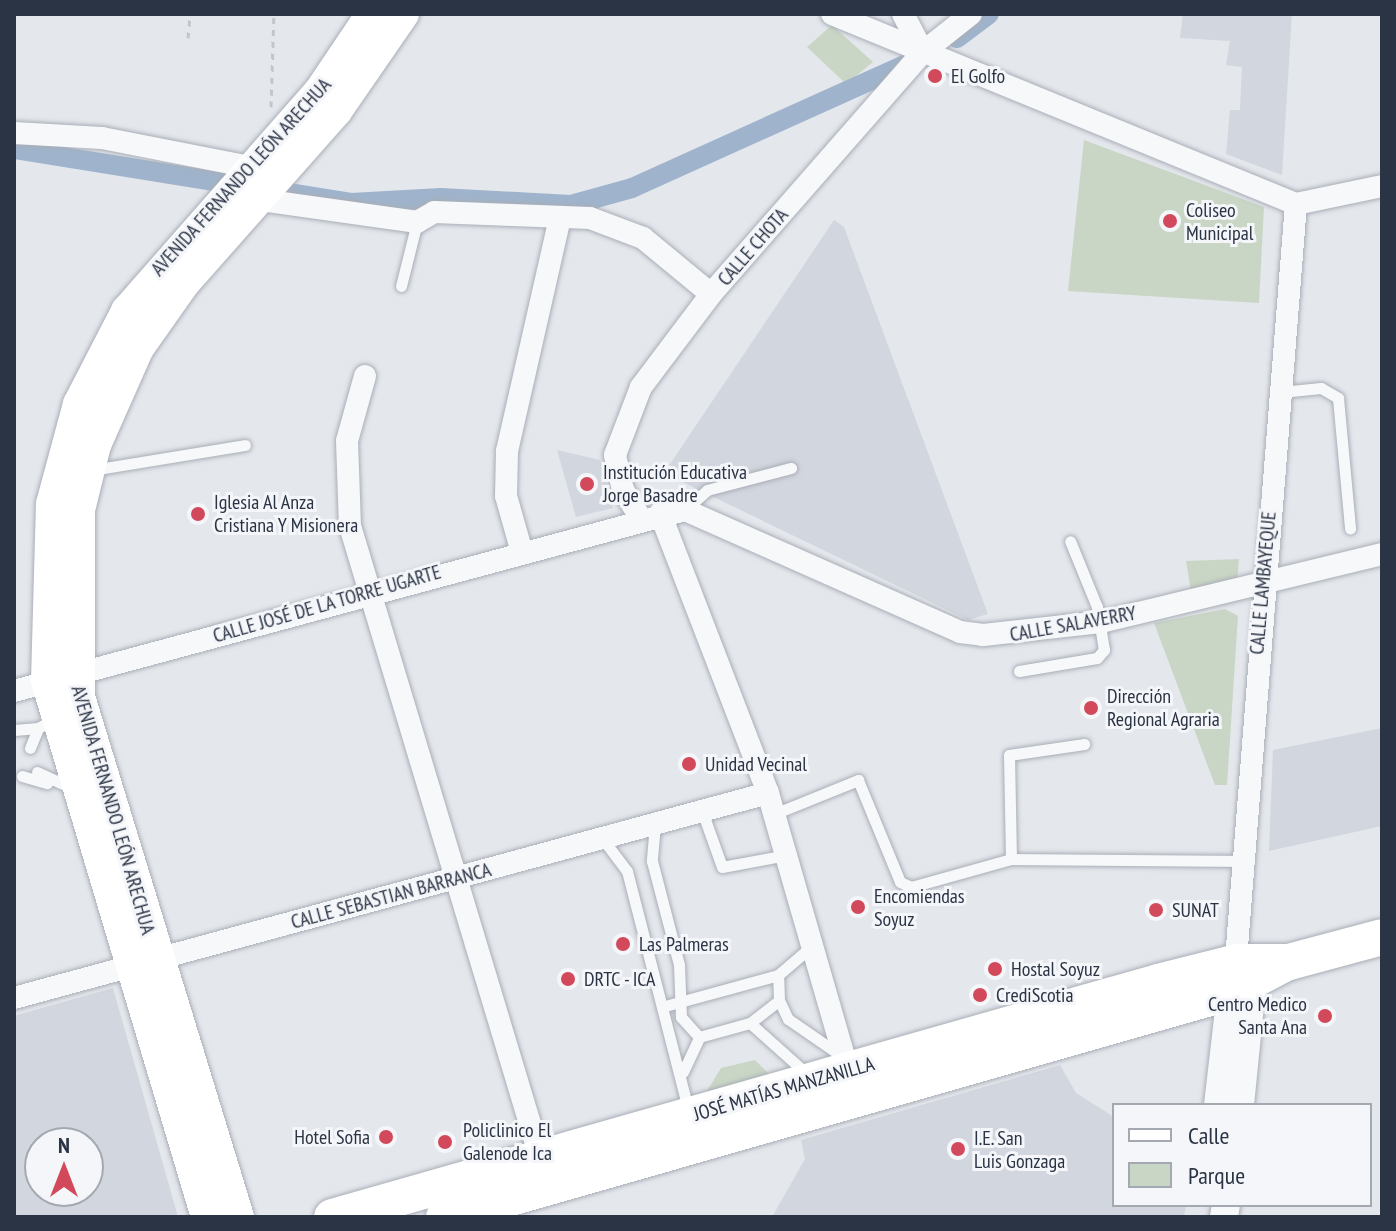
<!DOCTYPE html>
<html>
<head>
<meta charset="utf-8">
<style>
	body { margin:0 }
	#map { position:relative; width:1396px; height:1231px; overflow:hidden; background:#e4e7ec; font-family:"PT Sans Narrow",sans-serif }
	div>[style] { position:absolute }
	.built>* { inset:0; background:#d2d6de }
	.green>* { inset:0; background:#c9d6c5 }
	.canal>* { height:20px; margin:-10px; padding:0 10px; transform-origin:10px; border-radius:10px; background:#9fb4cc }
	.path>* { height:3px; margin-top:-1.5px; transform-origin:0; background:repeating-linear-gradient(90deg,#c2c5cb 0 6px,transparent 0 12px) }
	.roads { filter:drop-shadow(0 0 2px #a9aeb7) drop-shadow(0 0 2px #a9aeb7) }
	.service>* { height:11px; margin:-5.5px; padding:0 5.5px; transform-origin:5.5px; border-radius:5.5px; background:#f7f8fa }
	.minor>* { height:22px; margin:-11px; padding:0 11px; transform-origin:11px; border-radius:11px; background:#f7f8fa }
	.tertiary>* { height:28px; margin:-14px; padding:0 14px; transform-origin:14px; border-radius:14px; background:#f7f8fa }
	.secondary>* { height:32px; margin:-16px; padding:0 16px; transform-origin:16px; border-radius:16px; background:#fff }
	.primary>* { height:36px; margin:-18px; padding:0 18px; transform-origin:18px; border-radius:18px; background:#fff }
	.dots>* { width:22px; height:22px; translate:-50% -50%; box-sizing:border-box; border:4px solid #f4f6f9; border-radius:50% }
	span { translate:-50% -50%; white-space:nowrap; text-align:center; line-height:1.15; -webkit-text-stroke:6px #f4f6f9; paint-order:stroke }
	.poi-label { font-size:20px; color:#2b3445 }
	.left { translate:0 -50%; text-align:left }
	.right { translate:-100% -50%; text-align:right }
	.street-label { font-size:20px; color:#2b3445 }
	.frame { position:absolute; inset:0; border:16px solid #2b3445; pointer-events:none }
	.legend { position:absolute; left:1112px; top:1103px; width:260px; height:104px; box-sizing:border-box; background:#f4f6f9; border:2px solid #a4a8b1; margin:0; padding:10px 14px; list-style:none; font-size:24px; color:#2b3445 }
	.legend li { display:flex; align-items:center; gap:16px; height:40px }
	.legend b { width:40px; border:2px solid #a4a8b1 }
	.north { position:absolute; left:24px; top:1127px; width:80px; height:80px; box-sizing:border-box; background:#f4f6f9; border:2px solid #a4a8b1; border-radius:50%; rotate:0deg; font-size:22px; font-weight:700; line-height:32px; text-align:center; color:#2b3445 }
	.north::after { content:''; display:block; margin:auto; width:28px; height:36px; background:#d1495b; clip-path:polygon(50% 0,100% 100%,50% 72%,0 100%) }
</style>
</head>
<body>
<div id="map">
	<div class="built">
		<i style="clip-path:polygon(1183px 14px,1292px 14px,1282px 175px,1226px 154px,1230px 110px,1240px 110px,1242px 67px,1226px 65px,1230px 41px,1180px 38px)"></i>
		<i style="clip-path:polygon(834px 220px,844px 227px,988px 614px,968px 620px,664px 473px)"></i>
		<i style="clip-path:polygon(557px 450px,600px 460px,613px 508px,576px 517px)"></i>
		<i style="clip-path:polygon(1382px 728px,1382px 826px,1269px 851px,1273px 750px)"></i>
		<i style="clip-path:polygon(evenodd,113px 988px,178px 1217px,14px 1217px,14px 1016px,113px 988px,88px 1143px,88px 1191px,40px 1191px,40px 1143px,88px 1143px)"></i>
		<i style="clip-path:polygon(1060px 1065px,1076px 1093px,1114px 1117px,1114px 1205px,1186px 1205px,1184px 1217px,772px 1217px,805px 1159px,801px 1140px)"></i>
	</div>
	<div class="green">
		<i style="clip-path:polygon(832px 25px,873px 62px,846px 84px,807px 47px)"></i>
		<i style="clip-path:polygon(1084px 140px,1264px 207px,1259px 303px,1068px 291px)"></i>
		<i style="clip-path:polygon(1239px 559px,1237px 582px,1192px 597px,1186px 561px)"></i>
		<i style="clip-path:polygon(1225px 609px,1238px 616px,1227px 785px,1215px 785px,1154px 623px)"></i>
		<i style="clip-path:polygon(755px 1060px,775px 1080px,701px 1101px,721px 1068px)"></i>
	</div>
	<div class="canal">
		<i style="left:957px;top:38px;width:40px;rotate:-37deg"></i>
		<i style="left:14px;top:149px;width:341px;rotate:9.1deg"></i>
		<i style="left:351px;top:203px;width:90px;rotate:-3.2deg"></i>
		<i style="left:441px;top:198px;width:130px;rotate:3.1deg"></i>
		<i style="left:571px;top:205px;width:63px;rotate:-15.6deg"></i>
		<i style="left:632px;top:188px;width:311px;rotate:-24.3deg"></i>
	</div>
	<div class="path">
		<i style="left:188px;top:38px;width:24px;rotate:-85deg"></i>
		<i style="left:271px;top:107px;width:93px;rotate:-88.2deg"></i>
	</div>
	<div class="roads">
		<div class="service">
			<i style="left:401px;top:286px;width:66px;rotate:-76deg"></i>
			<i style="left:1281px;top:392px;width:40px;rotate:-5.7deg"></i>
			<i style="left:1321px;top:388px;width:20px;rotate:30deg"></i>
			<i style="left:1338px;top:398px;width:131px;rotate:84.7deg"></i>
			<i style="left:92px;top:470px;width:155px;rotate:-9.3deg"></i>
			<i style="left:685px;top:510px;width:30px;rotate:-42deg"></i>
			<i style="left:707px;top:490px;width:87px;rotate:-14.7deg"></i>
			<i style="left:1019px;top:671px;width:79px;rotate:-9.5deg"></i>
			<i style="left:1097px;top:658px;width:11px;rotate:-49deg"></i>
			<i style="left:1104px;top:650px;width:44px;rotate:-99.2deg"></i>
			<i style="left:1097px;top:607px;width:71px;rotate:-112.2deg"></i>
			<i style="left:14px;top:730px;width:24px;rotate:-5deg"></i>
			<i style="left:30px;top:748px;width:22px;rotate:-68deg"></i>
			<i style="left:38px;top:728px;width:21px;rotate:-29deg"></i>
			<i style="left:37px;top:772px;width:41px;rotate:24.7deg"></i>
			<i style="left:22px;top:776px;width:26px;rotate:16deg"></i>
			<i style="left:702px;top:811px;width:59px;rotate:70.3deg"></i>
			<i style="left:722px;top:867px;width:65px;rotate:-10.6deg"></i>
			<i style="left:774px;top:814px;width:91px;rotate:-22deg"></i>
			<i style="left:858px;top:780px;width:110px;rotate:67.6deg"></i>
			<i style="left:900px;top:882px;width:12px;rotate:24deg"></i>
			<i style="left:911px;top:887px;width:104px;rotate:-15.6deg"></i>
			<i style="left:1011px;top:859px;width:232px;rotate:0.5deg"></i>
			<i style="left:655px;top:824px;width:37px;rotate:95deg"></i>
			<i style="left:652px;top:861px;width:107px;rotate:75.4deg"></i>
			<i style="left:679px;top:965px;width:52px;rotate:87.8deg"></i>
			<i style="left:681px;top:1017px;width:27px;rotate:48deg"></i>
			<i style="left:602px;top:838px;width:41px;rotate:52.9deg"></i>
			<i style="left:627px;top:871px;width:246px;rotate:75.6deg"></i>
			<i style="left:1011px;top:859px;width:104px;rotate:-91.1deg"></i>
			<i style="left:1009px;top:755px;width:76px;rotate:-8.3deg"></i>
			<i style="left:779px;top:1000px;width:21px;rotate:65deg"></i>
			<i style="left:788px;top:1019px;width:67px;rotate:34.6deg"></i>
			<i style="left:665px;top:1006px;width:117px;rotate:-15.3deg"></i>
			<i style="left:778px;top:975px;width:45px;rotate:-40.5deg"></i>
			<i style="left:750px;top:1023px;width:37px;rotate:-38deg"></i>
			<i style="left:779px;top:1000px;width:25px;rotate:-92deg"></i>
			<i style="left:683px;top:1072px;width:38px;rotate:-65deg"></i>
			<i style="left:699px;top:1037px;width:53px;rotate:-15.4deg"></i>
			<i style="left:750px;top:1023px;width:75px;rotate:41.8deg"></i>
		</div>
		<div class="minor">
			<i style="left:832px;top:14px;width:501px;rotate:22.27deg"></i>
			<i style="left:1296px;top:204px;width:88px;rotate:-11.8deg"></i>
			<i style="left:903px;top:14px;width:43px;rotate:62.2deg"></i>
			<i style="left:14px;top:133px;width:88px;rotate:3.3deg"></i>
			<i style="left:102px;top:138px;width:151px;rotate:11.1deg"></i>
			<i style="left:261px;top:200px;width:158px;rotate:8deg"></i>
			<i style="left:417px;top:222px;width:20px;rotate:-30deg"></i>
			<i style="left:434px;top:212px;width:156px;rotate:2.2deg"></i>
			<i style="left:590px;top:218px;width:57px;rotate:20.7deg"></i>
			<i style="left:643px;top:238px;width:88px;rotate:39.5deg"></i>
			<i style="left:365px;top:376px;width:67px;rotate:105.5deg"></i>
			<i style="left:347px;top:441px;width:85px;rotate:88deg"></i>
			<i style="left:350px;top:526px;width:669px;rotate:73.24deg"></i>
			<i style="left:660px;top:513px;width:300px;rotate:68.9deg"></i>
			<i style="left:768px;top:793px;width:299px;rotate:73.9deg"></i>
			<i style="left:640px;top:517px;width:32px;rotate:-122deg"></i>
			<i style="left:623px;top:490px;width:36px;rotate:-103deg"></i>
			<i style="left:615px;top:455px;width:73px;rotate:-69.1deg"></i>
			<i style="left:641px;top:387px;width:116px;rotate:-53deg"></i>
			<i style="left:711px;top:294px;width:322px;rotate:-48.8deg"></i>
			<i style="left:923px;top:52px;width:61px;rotate:-38.4deg"></i>
			<i style="left:521px;top:549px;width:55px;rotate:-105.8deg"></i>
			<i style="left:506px;top:496px;width:45px;rotate:-88.7deg"></i>
			<i style="left:507px;top:451px;width:239px;rotate:-77.2deg"></i>
			<i style="left:14px;top:691px;width:695px;rotate:-15.1deg"></i>
			<i style="left:685px;top:510px;width:301px;rotate:23.9deg"></i>
			<i style="left:960px;top:632px;width:23px;rotate:7deg"></i>
			<i style="left:983px;top:635px;width:119px;rotate:-6.3deg"></i>
			<i style="left:1101px;top:622px;width:289px;rotate:-13.6deg"></i>
			<i style="left:1235px;top:972px;width:770px;rotate:-85.46deg"></i>
			<i style="left:14px;top:998px;width:781px;rotate:-15.21deg"></i>
		</div>
		<div class="tertiary">
			<i style="left:1218px;top:1105px;width:114px;rotate:-83.4deg"></i>
			<i style="left:1240px;top:1105px;width:122px;rotate:-84.3deg"></i>
			<i style="left:1224px;top:1217px;width:12px;rotate:-81deg"></i>
		</div>
		<div class="secondary">
			<i style="left:207px;top:1217px;width:559px;rotate:-106.62deg"></i>
			<i style="left:47px;top:681px;width:177px;rotate:-88.4deg"></i>
			<i style="left:52px;top:504px;width:104px;rotate:-74.9deg"></i>
			<i style="left:79px;top:404px;width:105px;rotate:-62.7deg"></i>
			<i style="left:127px;top:311px;width:294px;rotate:-48.7deg"></i>
			<i style="left:321px;top:90px;width:92px;rotate:-56.1deg"></i>
			<i style="left:238px;top:1217px;width:544px;rotate:-107deg"></i>
			<i style="left:79px;top:697px;width:187px;rotate:-90deg"></i>
			<i style="left:79px;top:510px;width:67px;rotate:-76.2deg"></i>
			<i style="left:95px;top:445px;width:106px;rotate:-66.1deg"></i>
			<i style="left:138px;top:348px;width:78px;rotate:-54.9deg"></i>
			<i style="left:183px;top:284px;width:231px;rotate:-48.5deg"></i>
			<i style="left:336px;top:111px;width:118px;rotate:-55.4deg"></i>
		</div>
		<div class="primary">
			<i style="left:332px;top:1217px;width:859px;rotate:-15.88deg"></i>
			<i style="left:1158px;top:982px;width:81px;rotate:-14.2deg"></i>
			<i style="left:1237px;top:962px;width:52px"></i>
			<i style="left:1289px;top:962px;width:96px;rotate:-15deg"></i>
			<i style="left:444px;top:1217px;width:819px;rotate:-15.96deg"></i>
			<i style="left:1231px;top:992px;width:60px;rotate:-27.8deg"></i>
		</div>
	</div>
	<div class="dots">
		<i style="left:935px;top:76px;background:#d1495b"></i>
		<i style="left:1170px;top:221px;background:#d1495b"></i>
		<i style="left:587px;top:484px;background:#d1495b"></i>
		<i style="left:198px;top:514px;background:#d1495b"></i>
		<i style="left:1091px;top:708px;background:#d1495b"></i>
		<i style="left:689px;top:764px;background:#d1495b"></i>
		<i style="left:858px;top:907px;background:#d1495b"></i>
		<i style="left:1156px;top:910px;background:#d1495b"></i>
		<i style="left:623px;top:944px;background:#d1495b"></i>
		<i style="left:995px;top:969px;background:#d1495b"></i>
		<i style="left:568px;top:979px;background:#d1495b"></i>
		<i style="left:980px;top:995px;background:#d1495b"></i>
		<i style="left:1325px;top:1016px;background:#d1495b"></i>
		<i style="left:386px;top:1137px;background:#d1495b"></i>
		<i style="left:445px;top:1142px;background:#d1495b"></i>
		<i style="left:958px;top:1149px;background:#d1495b"></i>
	</div>
	<div class="poi-label">
		<span class="left" style="left:951px;top:76px">El Golfo</span>
		<span class="left" style="left:1186px;top:222px">Coliseo<br>Municipal</span>
		<span class="left" style="left:603px;top:484px">Institución Educativa<br>Jorge Basadre</span>
		<span class="left" style="left:214px;top:514px">Iglesia Al Anza<br>Cristiana Y Misionera</span>
		<span class="left" style="left:1107px;top:708px">Dirección<br>Regional Agraria</span>
		<span class="left" style="left:705px;top:764px">Unidad Vecinal</span>
		<span class="left" style="left:874px;top:908px">Encomiendas<br>Soyuz</span>
		<span class="left" style="left:1172px;top:910px">SUNAT</span>
		<span class="left" style="left:639px;top:944px">Las Palmeras</span>
		<span class="left" style="left:1011px;top:969px">Hostal Soyuz</span>
		<span class="left" style="left:584px;top:979px">DRTC - ICA</span>
		<span class="left" style="left:996px;top:995px">CrediScotia</span>
		<span class="right" style="left:1307px;top:1016px">Centro Medico<br>Santa Ana</span>
		<span class="left" style="left:463px;top:1142px">Policlinico El<br>Galenode Ica</span>
		<span class="right" style="left:370px;top:1137px">Hotel Sofia</span>
		<span class="left" style="left:974px;top:1150px">I.E. San<br>Luis Gonzaga</span>
	</div>
	<div class="street-label">
		<span style="left:241px;top:177px;rotate:-48deg">AVENIDA FERNANDO LEÓN ARECHUA</span>
		<span style="left:753px;top:247px;rotate:-49deg">CALLE CHOTA</span>
		<span style="left:1263px;top:583px;rotate:-85deg">CALLE LAMBAYEQUE</span>
		<span style="left:327px;top:604px;rotate:-16deg">CALLE JOSÉ DE LA TORRE UGARTE</span>
		<span style="left:1073px;top:624px;rotate:-10deg">CALLE SALAVERRY</span>
		<span style="left:113px;top:810px;rotate:74deg">AVENIDA FERNANDO LEÓN ARECHUA</span>
		<span style="left:391px;top:896px;rotate:-15deg">CALLE SEBASTIAN BARRANCA</span>
		<span style="left:784px;top:1089px;rotate:-16deg">JOSÉ MATÍAS MANZANILLA</span>
	</div>
	<div class="frame"></div>
	<ul class="legend">
	<li><b style="height:10px;background:#fff"></b>Calle</li>
	<li><b style="height:22px;background:#c9d6c5"></b>Parque</li>
	</ul>
	<div class="north">N</div>
</div>
</body>
</html>
